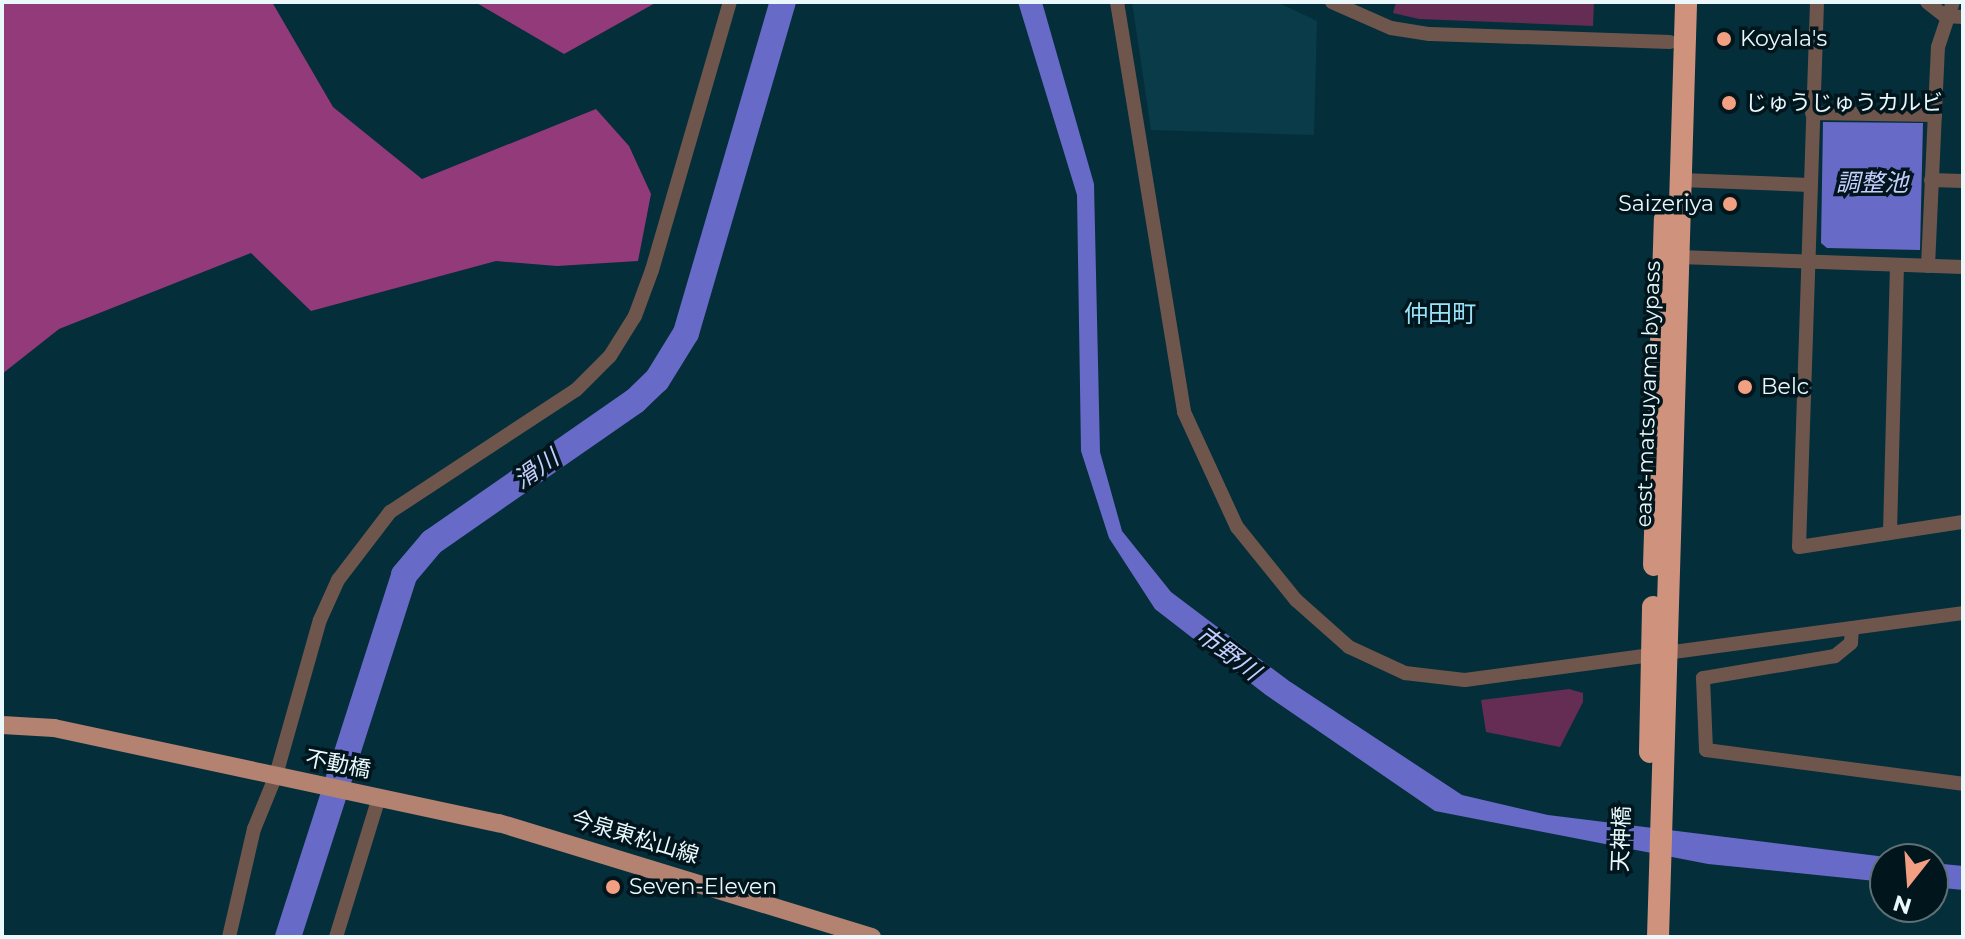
<!DOCTYPE html>
<html>
<head>
<meta charset="utf-8">
<style>
	body { margin:0 }
	#map { position:relative; width:1965px; height:939px; overflow:hidden; background:#042e3a; font-family:Montserrat,"Noto Sans JP",sans-serif }
	div>[style] { position:absolute }
	.built>* { inset:0; background:#0a3b48 }
	.green>* { inset:0; background:#652c54 }
	.forest>* { inset:0; background:#933a7a }
	.water>* { inset:0; background:#686ac8 }
	.river>* { height:26px; margin:-13px; padding:0 13px; transform-origin:13px; border-radius:13px; background:#686ac8 }
	.minor>* { height:14px; margin:-7px; padding:0 7px; transform-origin:7px; border-radius:7px; background:#6f564d }
	.major>* { height:18px; margin:-9px; padding:0 9px; transform-origin:9px; border-radius:9px; background:#b48270 }
	.highway>* { height:22px; margin:-11px; padding:0 11px; transform-origin:11px; border-radius:11px; background:#cf927d }
	.dots>* { width:22px; height:22px; translate:-50% -50%; box-sizing:border-box; border:4px solid #00151c; border-radius:50% }
	span { translate:-50% -50%; white-space:nowrap; text-align:center; line-height:1.15; -webkit-text-stroke:7px #00151c; paint-order:stroke }
	.poi-label { font-size:22px; color:#eaf8fc }
	.left { translate:0 -50%; text-align:left }
	.right { translate:-100% -50%; text-align:right }
	.street-label { font-size:22px; color:#eaf8fc }
	.water-label { font-size:24px; color:#c7cdfe; font-style:italic }
	.neighbourhood-label { font-size:24px; color:#98e2fa }
	.frame { position:absolute; inset:0; border:4px solid #eaf8fc; pointer-events:none }
	.north { position:absolute; left:1869px; top:843px; width:80px; height:80px; box-sizing:border-box; background:#00151c; border:2px solid #5e7076; border-radius:50%; rotate:197deg; font-size:22px; font-weight:700; line-height:32px; text-align:center; color:#eaf8fc }
	.north::after { content:''; display:block; margin:auto; width:28px; height:36px; background:#f39f82; clip-path:polygon(50% 0,100% 100%,50% 72%,0 100%) }
</style>
</head>
<body>
<div id="map">
	<div class="built">
		<i style="clip-path:polygon(1132px 2px,1277px 2px,1317px 21px,1314px 135px,1151px 130px)"></i>
	</div>
	<div class="green">
		<i style="clip-path:polygon(1396px 2px,1594px 2px,1593px 26px,1419px 19px,1393px 13px)"></i>
		<i style="clip-path:polygon(1569px 689px,1583px 693px,1583px 702px,1560px 747px,1486px 732px,1481px 700px)"></i>
	</div>
	<div class="forest">
		<i style="clip-path:polygon(2px 2px,272px 2px,333px 107px,422px 179px,596px 109px,629px 146px,651px 194px,638px 261px,557px 266px,496px 261px,311px 311px,251px 253px,59px 329px,2px 374px)"></i>
		<i style="clip-path:polygon(475px 2px,657px 2px,564px 54px)"></i>
	</div>
	<div class="water">
		<i style="clip-path:polygon(1018px 2px,1042px 2px,1094px 184px,1100px 452px,1122px 531px,1171px 592px,1289px 681px,1462px 795px,1548px 815px,1902px 859px,1885px 859px,1885px 882px,1708px 864px,1435px 811px,1266px 695px,1155px 609px,1109px 538px,1081px 451px,1077px 195px)"></i>
		<i style="clip-path:polygon(1823px 122px,1923px 123px,1920px 250px,1827px 248px,1821px 243px)"></i>
		<i style="clip-path:polygon(1933px 863px,1963px 866px,1963px 890px,1933px 887px)"></i>
	</div>
	<div class="river">
		<i style="left:288px;top:937px;width:380px;rotate:-72.2deg"></i>
		<i style="left:404px;top:575px;width:43px;rotate:-49.7deg"></i>
		<i style="left:432px;top:542px;width:247px;rotate:-34.8deg"></i>
		<i style="left:635px;top:401px;width:30px;rotate:-44deg"></i>
		<i style="left:657px;top:380px;width:55px;rotate:-58.3deg"></i>
		<i style="left:686px;top:333px;width:345px;rotate:-73.7deg"></i>
	</div>
	<div class="minor">
		<i style="left:1117px;top:2px;width:415px;rotate:80.7deg"></i>
		<i style="left:1184px;top:412px;width:127px;rotate:65.3deg"></i>
		<i style="left:1237px;top:527px;width:94px;rotate:51.1deg"></i>
		<i style="left:1296px;top:600px;width:71px;rotate:41.6deg"></i>
		<i style="left:1349px;top:647px;width:62px;rotate:24.9deg"></i>
		<i style="left:1405px;top:673px;width:60px;rotate:6.7deg"></i>
		<i style="left:1465px;top:680px;width:502px;rotate:-7.66deg"></i>
		<i style="left:1332px;top:2px;width:64px;rotate:23.8deg"></i>
		<i style="left:1391px;top:28px;width:39px;rotate:9deg"></i>
		<i style="left:1430px;top:34px;width:240px;rotate:1.9deg"></i>
		<i style="left:1817px;top:2px;width:545px;rotate:91.89deg"></i>
		<i style="left:1799px;top:547px;width:166px;rotate:-8.7deg"></i>
		<i style="left:1927px;top:2px;width:23px;rotate:38deg"></i>
		<i style="left:1945px;top:16px;width:18px;rotate:3deg"></i>
		<i style="left:1812px;top:113px;width:123px;rotate:0.9deg"></i>
		<i style="left:1681px;top:180px;width:129px;rotate:2.2deg"></i>
		<i style="left:1931px;top:180px;width:32px;rotate:2deg"></i>
		<i style="left:1679px;top:257px;width:284px;rotate:2deg"></i>
		<i style="left:1928px;top:266px;width:219px;rotate:-87.4deg"></i>
		<i style="left:1938px;top:47px;width:47px;rotate:-71.6deg"></i>
		<i style="left:1890px;top:532px;width:267px;rotate:-88.5deg"></i>
		<i style="left:1852px;top:628px;width:15px;rotate:94deg"></i>
		<i style="left:1851px;top:643px;width:21px;rotate:141deg"></i>
		<i style="left:1835px;top:656px;width:134px;rotate:170.5deg"></i>
		<i style="left:1703px;top:678px;width:72px;rotate:87.6deg"></i>
		<i style="left:1706px;top:750px;width:259px;rotate:7.5deg"></i>
		<i style="left:229px;top:937px;width:111px;rotate:-77deg"></i>
		<i style="left:254px;top:829px;width:58px;rotate:-67.8deg"></i>
		<i style="left:276px;top:775px;width:161px;rotate:-74.2deg"></i>
		<i style="left:320px;top:620px;width:44px;rotate:-65.8deg"></i>
		<i style="left:338px;top:580px;width:86px;rotate:-52.6deg"></i>
		<i style="left:390px;top:512px;width:222px;rotate:-33.3deg"></i>
		<i style="left:576px;top:390px;width:48px;rotate:-45deg"></i>
		<i style="left:610px;top:356px;width:47px;rotate:-58deg"></i>
		<i style="left:635px;top:316px;width:49px;rotate:-69.7deg"></i>
		<i style="left:652px;top:270px;width:279px;rotate:-73.8deg"></i>
		<i style="left:336px;top:937px;width:146px;rotate:-72.9deg"></i>
	</div>
	<div class="major">
		<i style="left:2px;top:725px;width:52px;rotate:3.3deg"></i>
		<i style="left:54px;top:728px;width:455px;rotate:12.1deg"></i>
		<i style="left:499px;top:823px;width:390px;rotate:17deg"></i>
	</div>
	<div class="highway">
		<i style="left:1654px;top:565px;width:346px;rotate:-88.2deg"></i>
		<i style="left:1650px;top:752px;width:145px;rotate:-88.8deg"></i>
		<i style="left:1658px;top:937px;width:935px;rotate:-88.28deg"></i>
	</div>
	<div class="dots">
		<i style="left:1724px;top:39px;background:#f39f82"></i>
		<i style="left:1729px;top:103px;background:#f39f82"></i>
		<i style="left:1730px;top:204px;background:#f39f82"></i>
		<i style="left:1745px;top:387px;background:#f39f82"></i>
		<i style="left:613px;top:887px;background:#f39f82"></i>
	</div>
	<div class="poi-label">
		<span class="left" style="left:1740px;top:39px">Koyala's</span>
		<span class="left" style="left:1745px;top:103px">じゅうじゅうカルビ</span>
		<span class="right" style="left:1714px;top:204px">Saizeriya</span>
		<span class="left" style="left:1761px;top:387px">Belc</span>
		<span class="left" style="left:629px;top:887px">Seven-Eleven</span>
	</div>
	<div class="street-label">
		<span style="left:1648px;top:394px;rotate:-88deg">east-matsuyama bypass</span>
		<span style="left:338px;top:764px;rotate:11deg">不動橋</span>
		<span style="left:635px;top:837px;rotate:17deg">今泉東松山線</span>
		<span style="left:1621px;top:839px;rotate:-88deg">天神橋</span>
	</div>
	<div class="water-label">
		<span style="left:1872px;top:183px">調整池</span>
		<span style="left:536px;top:469px;rotate:-35deg">滑川</span>
		<span style="left:1228px;top:653px;rotate:37deg">市野川</span>
	</div>
	<div class="neighbourhood-label">
		<span style="left:1440px;top:314px">仲田町</span>
	</div>
	<div class="frame"></div>
	<div class="north">N</div>
</div>
</body>
</html>
